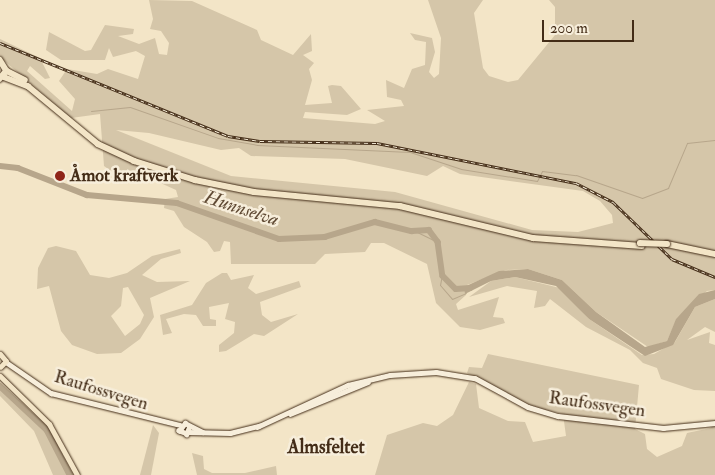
<!DOCTYPE html>
<html>
<head>
<meta charset="utf-8">
<style>
	body { margin:0 }
	#map { position:relative; width:715px; height:475px; overflow:hidden; background:#f3e5c7; font-family:"IM FELL Double Pica",serif }
	div>[style] { position:absolute }
	.green>* { inset:0; background:#d5c6a9 }
	.water>* { inset:0; background:#b7a68b }
	.stream>* { height:1px; margin:-0.5px; padding:0 0.5px; transform-origin:0.5px; border-radius:0.5px; background:#b7a68b }
	.river>* { height:5.5px; margin:-2.75px; padding:0 2.75px; transform-origin:2.75px; border-radius:2.75px; background:#b7a68b }
	.roads { filter:drop-shadow(0 0 1px #432c17) drop-shadow(0 0 1px #432c17) }
	.secondary>* { height:4.5px; margin:-2.25px; padding:0 2.25px; transform-origin:2.25px; border-radius:2.25px; background:#f7eedb }
	.primary>* { height:5px; margin:-2.5px; padding:0 2.5px; transform-origin:2.5px; border-radius:2.5px; background:#f3e5c7 }
	.highway>* { height:5.5px; margin:-2.75px; padding:0 2.75px; transform-origin:2.75px; border-radius:2.75px; background:#f3e5c7 }
	.rail>* { height:3px; margin-top:-1.5px; transform-origin:0; background:repeating-linear-gradient(90deg,#f7eedb 0 4px,#432c17 0 8px); box-sizing:border-box; border-block:1px solid #432c17 }
	.bridges { filter:drop-shadow(0 0 1px #432c17) drop-shadow(0 0 1px #432c17) }
	.highway-bridge>* { height:5.5px; margin:-2.75px; padding:0 2.75px; transform-origin:2.75px; border-radius:2.75px; background:#f3e5c7 }
	.dots>* { width:14px; height:14px; translate:-50% -50%; box-sizing:border-box; border:2px solid #f7eedb; border-radius:50% }
	span { translate:-50% -50%; white-space:nowrap; text-align:center; line-height:1.15; -webkit-text-stroke:5px #f7eedb; paint-order:stroke }
	.poi-label { font-size:18px; color:#432c17; font-weight:700 }
	.left { translate:0 -50%; text-align:left }
	.street-label { font-size:18px; color:#432c17 }
	.water-label { font-size:19px; color:#604a34; font-style:italic }
	.neighbourhood-label { font-size:19px; color:#432c17; font-weight:700 }
	.scale { position:absolute; left:542px; top:20px; width:92px; height:22px; box-sizing:border-box; border:2px solid #432c17; border-top:0; padding-left:6px; font-size:15px; line-height:18px; white-space:nowrap; color:#432c17; -webkit-text-stroke:4px #f7eedb; paint-order:stroke }
</style>
</head>
<body>
<div id="map">
	<div class="green">
		<i style="clip-path:polygon(evenodd,149px 0,192px 1px,257px 30px,261px 40px,293px 55px,311px 34px,312px 51px,303px 55px,314px 63px,309px 69px,312px 80px,305px 105px,332px 103px,328px 86px,332px 85px,341px 86px,361px 109px,347px 115px,305px 112px,303px 118px,375px 124px,385px 121px,367px 110px,404px 106px,401px 100px,387px 97px,386px 80px,404px 88px,412px 69px,425px 65px,426px 42px,415px 40px,410px 33px,432px 38px,435px 52px,429px 72px,434px 78px,439px 74px,441px 38px,428px 0,483px 0,474px 13px,483px 68px,489px 76px,508px 82px,518px 80px,555px 35px,555px 7px,549px 0,715px 0,715px 290px,707px 291px,677px 318px,667px 341px,648px 347px,596px 312px,562px 280px,528px 269px,506px 270px,467px 285px,466px 295px,456px 304px,458px 310px,499px 297px,493px 317px,503px 318px,505px 323px,480px 330px,460px 327px,436px 303px,427px 264px,384px 243px,371px 243px,365px 252px,325px 254px,315px 264px,231px 264px,230px 242px,224px 241px,220px 251px,214px 252px,207px 242px,184px 227px,174px 211px,164px 208px,165px 199px,178px 197px,176px 190px,145px 176px,124px 180px,104px 166px,100px 114px,71px 118px,0 57px,0 39px,40px 58px,50px 78px,45px 79px,30px 66px,27px 71px,72px 111px,75px 99px,59px 81px,67px 69px,97px 74px,108px 69px,138px 79px,145px 56px,136px 51px,113px 57px,109px 48px,105px 60px,61px 60px,46px 50px,49px 32px,85px 51px,91px 50px,105px 25px,134px 29px,133px 34px,118px 36px,139px 44px,155px 38px,159px 54px,167px 55px,169px 43px,161px 31px,150px 29px,153px 19px,149px 0,116px 130px,149px 133px,221px 150px,239px 148px,251px 156px,345px 159px,427px 176px,443px 166px,460px 174px,583px 191px,600px 201px,612px 215px,613px 223px,578px 232px,532px 230px,395px 192px,231px 176px,116px 130px)"></i>
		<i style="clip-path:polygon(evenodd,56px 246px,76px 251px,90px 275px,109px 278px,127px 273px,152px 256px,180px 249px,181px 253px,161px 259px,142px 275px,157px 282px,190px 281px,150px 298px,154px 317px,140px 339px,121px 353px,97px 354px,72px 345px,61px 331px,49px 286px,37px 289px,38px 268px,48px 248px,56px 246px,128px 287px,144px 315px,140px 324px,125px 336px,111px 316px,121px 306px,123px 288px,128px 287px)"></i>
		<i style="clip-path:polygon(222px 273px,227px 273px,231px 280px,254px 275px,248px 288px,256px 294px,299px 281px,301px 287px,260px 302px,262px 315px,271px 322px,298px 314px,264px 336px,254px 334px,226px 351px,219px 352px,219px 345px,234px 333px,235px 322px,225px 319px,229px 303px,209px 307px,210px 319px,216px 320px,216px 326px,203px 326px,196px 315px,184px 314px,166px 319px,172px 333px,163px 335px,160px 315px,192px 305px,206px 283px)"></i>
		<i style="clip-path:polygon(515px 277px,560px 288px,589px 319px,642px 355px,654px 354px,675px 342px,695px 307px,715px 299px,715px 332px,705px 327px,687px 340px,710px 332px,709px 343px,715px 345px,715px 391px,694px 390px,661px 379px,657px 368px,643px 363px,630px 350px,586px 327px,550px 299px,545px 306px,534px 308px,537px 291px,507px 286px,469px 297px,491px 281px)"></i>
		<i style="clip-path:polygon(488px 354px,639px 385px,635px 429px,645px 434px,647px 449px,657px 457px,682px 446px,687px 433px,711px 428px,715px 419px,715px 475px,375px 475px,387px 435px,423px 423px,437px 426px,453px 415px,469px 382px,476px 384px,479px 408px,508px 421px,525px 422px,533px 442px,566px 436px,563px 414px,532px 407px,467px 373px,469px 367px,482px 368px)"></i>
		<i style="clip-path:polygon(0 387px,25px 412px,43px 421px,74px 475px,53px 475px,34px 431px,0 396px)"></i>
		<i style="clip-path:polygon(153px 425px,159px 433px,151px 475px,140px 475px)"></i>
		<i style="clip-path:polygon(192px 453px,203px 456px,204px 469px,212px 473px,245px 473px,276px 466px,277px 475px,197px 475px)"></i>
	</div>
	<div class="water">
		<i style="clip-path:polygon(528px 269px,562px 280px,596px 312px,645px 347px,667px 341px,676px 319px,699px 294px,715px 290px,715px 299px,695px 307px,673px 345px,645px 356px,589px 319px,556px 286px,515px 277px,491px 281px,465px 294px,464px 287px,499px 271px)"></i>
	</div>
	<div class="stream">
		<i style="left:91px;top:111px;width:39px;rotate:-6deg"></i>
		<i style="left:130px;top:107px;width:93px;rotate:19.4deg"></i>
		<i style="left:218px;top:138px;width:40px;rotate:10deg"></i>
		<i style="left:257px;top:145px;width:153px;rotate:2.6deg"></i>
		<i style="left:410px;top:152px;width:54px;rotate:18.4deg"></i>
		<i style="left:461px;top:169px;width:77px;rotate:9deg"></i>
		<i style="left:537px;top:181px;width:11px;rotate:-63deg"></i>
		<i style="left:542px;top:171px;width:34px;rotate:7deg"></i>
		<i style="left:576px;top:175px;width:70px;rotate:19.2deg"></i>
		<i style="left:642px;top:198px;width:28px;rotate:-21deg"></i>
		<i style="left:668px;top:188px;width:49px;rotate:-67.1deg"></i>
		<i style="left:687px;top:143px;width:28px;rotate:-6deg"></i>
		<i style="left:415px;top:231px;width:25px;rotate:26deg"></i>
		<i style="left:442px;top:274px;width:11px;rotate:100deg"></i>
		<i style="left:440px;top:285px;width:18px;rotate:49deg"></i>
		<i style="left:452px;top:299px;width:15px;rotate:-23deg"></i>
	</div>
	<div class="river">
		<i style="left:0;top:166px;width:18px;rotate:6deg"></i>
		<i style="left:18px;top:168px;width:74px;rotate:21.4deg"></i>
		<i style="left:87px;top:195px;width:90px;rotate:5.1deg"></i>
		<i style="left:177px;top:203px;width:108px;rotate:19.4deg"></i>
		<i style="left:279px;top:239px;width:46px;rotate:-2.5deg"></i>
		<i style="left:325px;top:237px;width:52px;rotate:-16.7deg"></i>
		<i style="left:375px;top:222px;width:38px;rotate:14deg"></i>
		<i style="left:412px;top:231px;width:17px;rotate:-3deg"></i>
		<i style="left:429px;top:230px;width:15px;rotate:53deg"></i>
		<i style="left:438px;top:242px;width:34px;rotate:82deg"></i>
		<i style="left:443px;top:276px;width:18px;rotate:45deg"></i>
		<i style="left:456px;top:289px;width:14px;rotate:-4deg"></i>
		<i style="left:0;top:386px;width:64px;rotate:43.1deg"></i>
		<i style="left:47px;top:430px;width:51px;rotate:62.9deg"></i>
	</div>
	<div class="roads">
		<div class="secondary">
			<i style="left:6px;top:362px;width:55px;rotate:34.6deg"></i>
			<i style="left:51px;top:393px;width:133px;rotate:13.9deg"></i>
			<i style="left:290px;top:414px;width:84px;rotate:-22.3deg"></i>
			<i style="left:190px;top:426px;width:9px;rotate:111deg"></i>
			<i style="left:187px;top:434px;width:9px;rotate:-159deg"></i>
			<i style="left:179px;top:431px;width:10px;rotate:-53deg"></i>
			<i style="left:185px;top:423px;width:20px;rotate:27deg"></i>
			<i style="left:257px;top:427px;width:100px;rotate:-24.8deg"></i>
			<i style="left:348px;top:385px;width:43px;rotate:-13.4deg"></i>
			<i style="left:390px;top:375px;width:46px;rotate:-3.7deg"></i>
			<i style="left:436px;top:372px;width:39px;rotate:9deg"></i>
			<i style="left:475px;top:378px;width:60px;rotate:28.7deg"></i>
			<i style="left:528px;top:407px;width:31px;rotate:17deg"></i>
			<i style="left:558px;top:416px;width:106px;rotate:6.5deg"></i>
			<i style="left:663px;top:428px;width:52px;rotate:-5.5deg"></i>
			<i style="left:189px;top:432px;width:41px;rotate:1.4deg"></i>
			<i style="left:230px;top:433px;width:30px;rotate:-14deg"></i>
		</div>
		<div class="primary">
			<i style="left:0;top:354px;width:9px;rotate:49deg"></i>
			<i style="left:6px;top:361px;width:8px;rotate:135deg"></i>
			<i style="left:0;top:376px;width:69px;rotate:44.4deg"></i>
			<i style="left:49px;top:424px;width:58px;rotate:61.2deg"></i>
		</div>
		<div class="highway">
			<i style="left:0;top:60px;width:13px;rotate:58deg"></i>
			<i style="left:7px;top:71px;width:11px;rotate:131deg"></i>
			<i style="left:7px;top:71px;width:20px;rotate:27deg"></i>
			<i style="left:4px;top:77px;width:26px;rotate:21deg"></i>
			<i style="left:28px;top:86px;width:91px;rotate:39.6deg"></i>
			<i style="left:98px;top:144px;width:40px;rotate:25deg"></i>
			<i style="left:134px;top:161px;width:64px;rotate:17.3deg"></i>
			<i style="left:195px;top:180px;width:60px;rotate:11.5deg"></i>
			<i style="left:254px;top:192px;width:147px;rotate:5.5deg"></i>
			<i style="left:400px;top:206px;width:137px;rotate:13.5deg"></i>
			<i style="left:533px;top:238px;width:109px;rotate:4.2deg"></i>
			<i style="left:667px;top:244px;width:49px;rotate:11.8deg"></i>
		</div>
	</div>
	<div class="rail">
		<i style="left:0;top:43px;width:246px;rotate:22.2deg"></i>
		<i style="left:228px;top:136px;width:32px;rotate:9deg"></i>
		<i style="left:260px;top:141px;width:117px;rotate:1deg"></i>
		<i style="left:377px;top:143px;width:203px;rotate:11.4deg"></i>
		<i style="left:576px;top:183px;width:42px;rotate:27.2deg"></i>
		<i style="left:613px;top:202px;width:82px;rotate:44deg"></i>
		<i style="left:672px;top:259px;width:47px;rotate:22.7deg"></i>
	</div>
	<div class="bridges">
		<div class="highway-bridge">
			<i style="left:640px;top:243px;width:27px;rotate:2deg"></i>
		</div>
	</div>
	<div class="dots">
		<i style="left:60px;top:176px;background:#8f2418"></i>
	</div>
	<div class="poi-label">
		<span class="left" style="left:70px;top:176px">Åmot kraftverk</span>
	</div>
	<div class="street-label">
		<span style="left:101px;top:391px;rotate:17deg">Raufossvegen</span>
		<span style="left:597px;top:405px;rotate:8deg">Raufossvegen</span>
	</div>
	<div class="water-label">
		<span style="left:241px;top:209px;rotate:18deg">Hunnselva</span>
	</div>
	<div class="neighbourhood-label">
		<span style="left:326px;top:448px">Almsfeltet</span>
	</div>
	<div class="scale">200 m</div>
</div>
</body>
</html>
